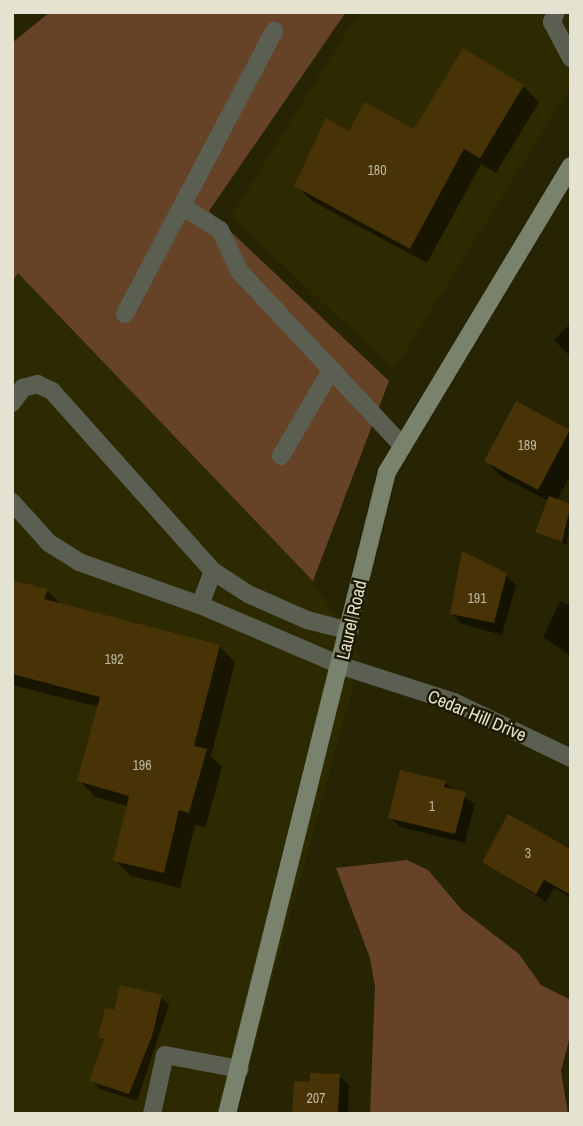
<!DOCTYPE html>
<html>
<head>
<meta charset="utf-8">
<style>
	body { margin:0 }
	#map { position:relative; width:583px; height:1126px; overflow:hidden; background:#272404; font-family:"Archivo Narrow",sans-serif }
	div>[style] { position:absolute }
	.built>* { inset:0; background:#2d2900 }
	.forest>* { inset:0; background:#664326 }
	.shadow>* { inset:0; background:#0007 }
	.building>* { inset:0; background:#473306 }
	.service>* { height:18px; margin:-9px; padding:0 9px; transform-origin:9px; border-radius:9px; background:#5a5f52 }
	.minor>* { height:18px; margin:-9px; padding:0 9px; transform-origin:9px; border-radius:9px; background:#5a5f52 }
	.secondary>* { height:18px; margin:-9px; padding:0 9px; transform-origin:9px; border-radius:9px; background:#78826d }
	span { translate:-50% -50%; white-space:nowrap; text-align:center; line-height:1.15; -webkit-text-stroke:5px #1d1a00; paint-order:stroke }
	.number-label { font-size:14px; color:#bdb79e }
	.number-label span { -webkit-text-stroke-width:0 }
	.street-label { font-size:18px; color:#e4e3d1 }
	.frame { position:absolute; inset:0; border:14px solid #e4e3d1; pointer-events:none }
</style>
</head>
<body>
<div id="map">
	<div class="built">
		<i style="clip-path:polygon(359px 12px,571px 12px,571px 87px,394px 370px,231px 216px)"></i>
		<i style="clip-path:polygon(18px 272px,313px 581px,361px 658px,236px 1114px,12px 1114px,12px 282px)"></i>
	</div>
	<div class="forest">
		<i style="clip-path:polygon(50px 12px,346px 12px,209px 211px,389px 381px,313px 581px,18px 273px,12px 282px,12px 43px)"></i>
		<i style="clip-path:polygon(407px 860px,428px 870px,462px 910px,519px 954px,541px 985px,571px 1000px,571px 1033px,561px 1071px,568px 1114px,370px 1114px,375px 987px,370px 958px,336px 868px)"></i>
	</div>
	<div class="shadow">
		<i style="clip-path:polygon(523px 86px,539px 102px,496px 173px,481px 164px,427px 263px,312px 201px,296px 185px,350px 133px,414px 131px)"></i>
		<i style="clip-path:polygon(571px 323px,571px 357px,554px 340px)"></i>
		<i style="clip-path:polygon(569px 431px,571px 474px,557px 501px,571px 506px,567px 545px,537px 531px,549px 501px,502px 477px,486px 461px)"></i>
		<i style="clip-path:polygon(506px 575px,516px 585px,502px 635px,462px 624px,452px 614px)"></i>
		<i style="clip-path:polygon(12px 581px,47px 590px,62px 606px,219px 646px,235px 662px,211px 756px,222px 767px,205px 828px,195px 825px,180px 888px,131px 876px,115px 860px,128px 806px,95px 797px,79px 780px,99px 707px,12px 685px)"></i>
		<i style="clip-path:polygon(560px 601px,571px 606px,571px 656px,543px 637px)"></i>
		<i style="clip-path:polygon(445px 783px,475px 804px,465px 843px,400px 827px,390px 817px)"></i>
		<i style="clip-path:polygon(509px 816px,571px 848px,571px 898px,554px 888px,546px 902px,484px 861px)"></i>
		<i style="clip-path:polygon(161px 997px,169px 1005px,137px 1101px,100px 1089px,91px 1080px,105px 1042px,100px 1037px,116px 1012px)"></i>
		<i style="clip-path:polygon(339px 1075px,349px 1085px,348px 1114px,294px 1114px,311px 1084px)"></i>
	</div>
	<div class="building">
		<i style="clip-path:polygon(463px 48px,524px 85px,480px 158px,464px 149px,410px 249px,294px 186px,326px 118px,349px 131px,365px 102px,414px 129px)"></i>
		<i style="clip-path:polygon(516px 401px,570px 430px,538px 490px,484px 461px)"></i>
		<i style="clip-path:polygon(549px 496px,571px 504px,562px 542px,535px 532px)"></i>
		<i style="clip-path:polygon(462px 551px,507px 573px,494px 623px,450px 614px)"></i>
		<i style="clip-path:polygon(12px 580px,48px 589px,44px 599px,220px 645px,194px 746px,207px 749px,189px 813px,179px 810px,164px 873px,113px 861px,129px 796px,77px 781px,100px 697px,12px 674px)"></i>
		<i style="clip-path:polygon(400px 770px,446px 781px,444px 787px,466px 792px,455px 834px,388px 818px)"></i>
		<i style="clip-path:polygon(508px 814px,571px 849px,571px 895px,544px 880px,536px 894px,482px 862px)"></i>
		<i style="clip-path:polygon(120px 985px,162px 995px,152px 1036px,129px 1094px,89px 1081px,104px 1039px,98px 1037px,105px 1008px,114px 1010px)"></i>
		<i style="clip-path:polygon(310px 1073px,340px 1074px,338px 1114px,292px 1114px,294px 1081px,310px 1082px)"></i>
	</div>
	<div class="service">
		<i style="left:556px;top:12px;width:11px;rotate:112deg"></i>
		<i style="left:552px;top:22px;width:41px;rotate:62.2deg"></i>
		<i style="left:182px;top:206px;width:45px;rotate:32.3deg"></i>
		<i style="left:220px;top:230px;width:47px;rotate:64.5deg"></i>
		<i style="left:240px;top:272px;width:238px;rotate:46.9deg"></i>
		<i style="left:125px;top:314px;width:320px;rotate:-62.2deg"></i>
		<i style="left:12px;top:403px;width:19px;rotate:-54deg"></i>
		<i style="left:23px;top:388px;width:15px;rotate:-16deg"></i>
		<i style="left:37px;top:384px;width:17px;rotate:25deg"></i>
		<i style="left:52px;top:391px;width:241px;rotate:48.2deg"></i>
		<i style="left:213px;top:571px;width:42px;rotate:33.3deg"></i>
		<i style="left:248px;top:594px;width:64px;rotate:23.8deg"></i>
		<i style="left:307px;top:620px;width:44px;rotate:14.3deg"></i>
		<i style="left:281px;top:456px;width:99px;rotate:-59.8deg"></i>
		<i style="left:12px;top:502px;width:55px;rotate:47.9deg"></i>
		<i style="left:49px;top:543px;width:36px;rotate:32deg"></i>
		<i style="left:79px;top:562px;width:128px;rotate:19.6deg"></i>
		<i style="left:200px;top:605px;width:155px;rotate:23.2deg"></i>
		<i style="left:200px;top:605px;width:36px;rotate:-69deg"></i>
		<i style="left:152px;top:1114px;width:60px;rotate:-77.6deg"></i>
		<i style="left:165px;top:1055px;width:76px;rotate:10.6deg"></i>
	</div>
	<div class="minor">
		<i style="left:342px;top:666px;width:118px;rotate:17.8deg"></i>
		<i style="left:454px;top:702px;width:130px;rotate:25.6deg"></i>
	</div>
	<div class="secondary">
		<i style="left:227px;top:1114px;width:662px;rotate:-76.01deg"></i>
		<i style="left:387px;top:472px;width:357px;rotate:-59deg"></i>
	</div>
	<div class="number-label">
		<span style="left:377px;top:170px">180</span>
		<span style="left:527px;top:445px">189</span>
		<span style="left:477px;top:598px">191</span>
		<span style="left:114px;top:659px">192</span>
		<span style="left:142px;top:765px">196</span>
		<span style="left:432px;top:806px">1</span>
		<span style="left:528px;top:853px">3</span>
		<span style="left:316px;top:1098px">207</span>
	</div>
	<div class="street-label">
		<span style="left:352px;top:620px;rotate:-77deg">Laurel Road</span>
		<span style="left:477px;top:716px;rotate:23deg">Cedar Hill Drive</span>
	</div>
	<div class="frame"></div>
</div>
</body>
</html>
